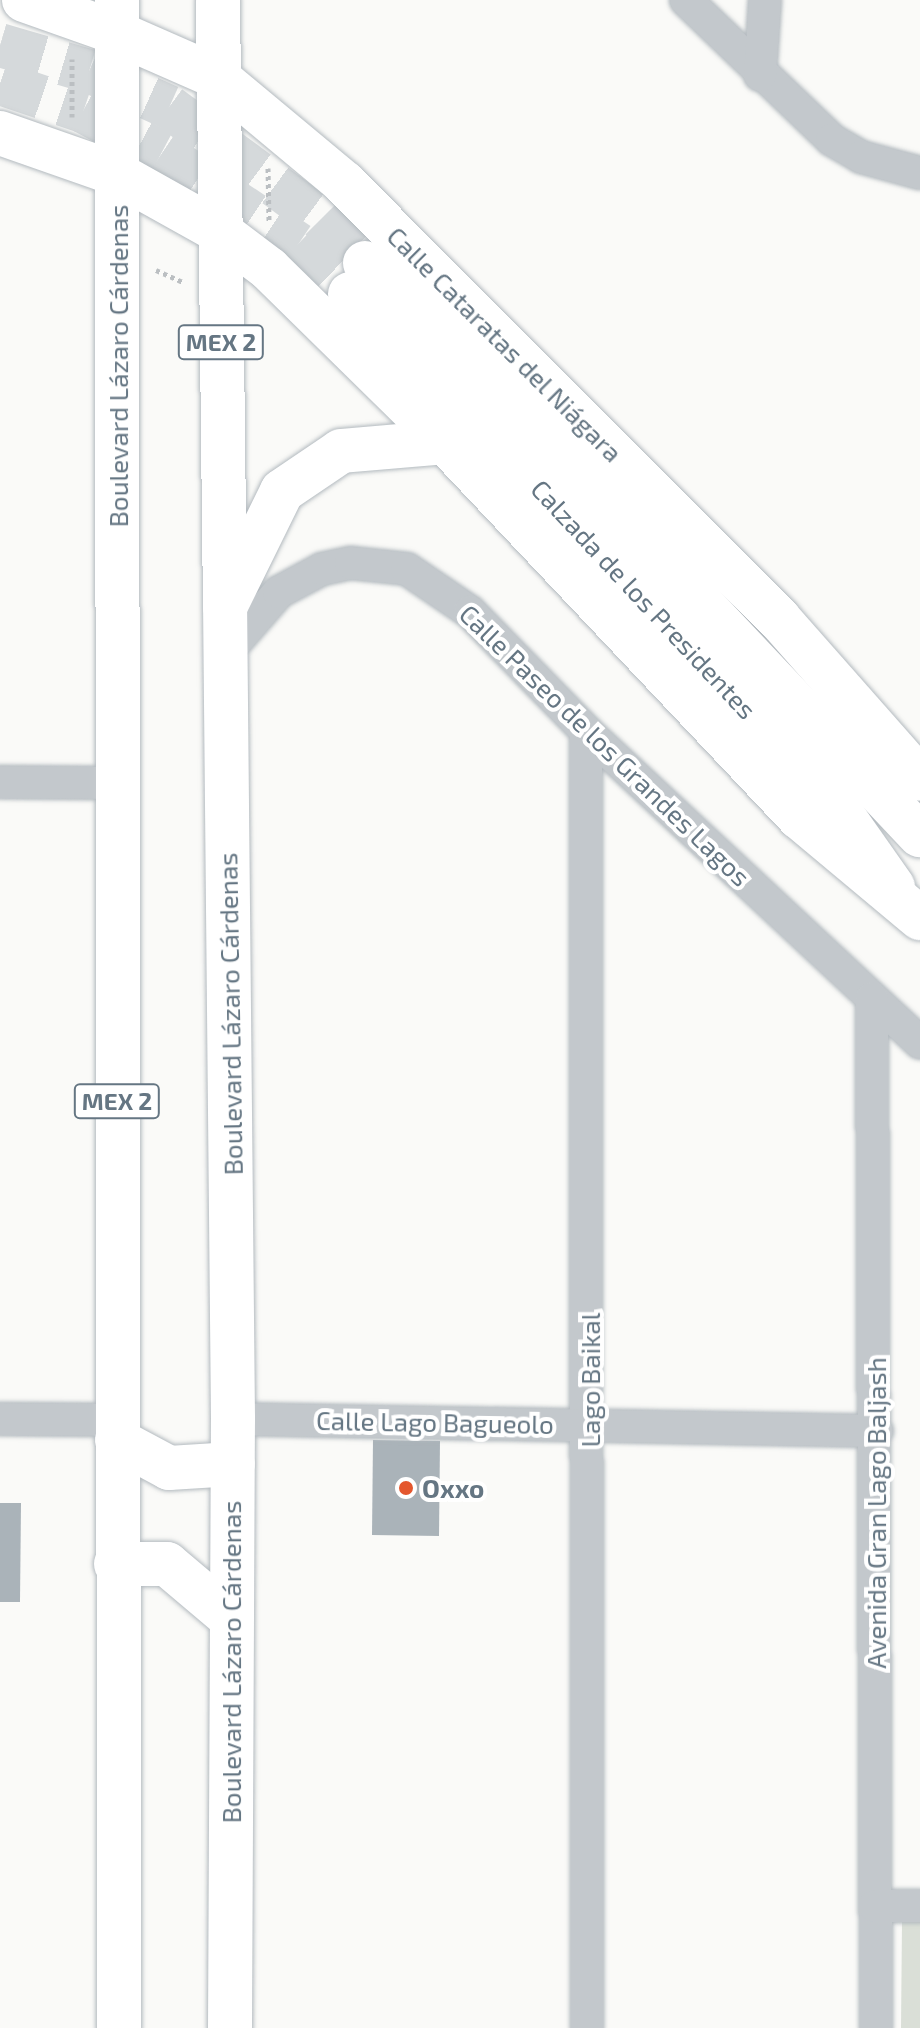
<!DOCTYPE html>
<html>
<head>
<meta charset="utf-8">
<style>
	body { margin:0 }
	#map { position:relative; width:920px; height:2028px; overflow:hidden; background:#fafaf8; font-family:"Exo 2",sans-serif }
	div>[style] { position:absolute }
	.green>* { inset:0; background:#dadfd7 }
	.building>* { inset:0; background:#aab3b9 }
	.primary-tunnel>* { height:44px; margin-top:-22px; transform-origin:0; background:repeating-linear-gradient(90deg,#d5d9db 0 44px,transparent 0 66px) }
	.path>* { height:5px; margin-top:-2.5px; transform-origin:0; background:repeating-linear-gradient(90deg,#bbbfc2 0 4px,transparent 0 8px) }
	.roads { filter:drop-shadow(0 0 2px #b3babf) drop-shadow(0 0 2px #b3babf) }
	.street>* { height:32px; margin:-16px; padding:0 16px; transform-origin:16px; border-radius:16px; background:#c3c8cc }
	.secondary>* { height:44px; margin:-22px; padding:0 22px; transform-origin:22px; border-radius:22px; background:#fff }
	.primary>* { height:44px; margin:-22px; padding:0 22px; transform-origin:22px; border-radius:22px; background:#fff }
	.highway>* { height:44px; margin:-22px; padding:0 22px; transform-origin:22px; border-radius:22px; background:#fff }
	.dots>* { width:22px; height:22px; translate:-50% -50%; box-sizing:border-box; border:4px solid #fff; border-radius:50% }
	span { translate:-50% -50%; white-space:nowrap; text-align:center; line-height:1.15; -webkit-text-stroke:8px #fff; paint-order:stroke }
	.shield-label span { padding:2px 6px; background:#fff; border:2px solid; border-radius:6px; -webkit-text-stroke-width:0 }
	.shield-label { font-size:24px; color:#657683; font-weight:700 }
	.street-label { font-size:26px; color:#657683 }
	.poi-label { font-size:26px; color:#657683; font-weight:700 }
	.left { translate:0 -50%; text-align:left }
</style>
</head>
<body>
<div id="map">
	<div class="green">
		<i style="clip-path:polygon(902px 1921px,920px 1922px,920px 2028px,901px 2028px)"></i>
	</div>
	<div class="building">
		<i style="clip-path:polygon(373px 1440px,440px 1441px,439px 1536px,372px 1535px)"></i>
		<i style="clip-path:polygon(0 1503px,21px 1503px,20px 1602px,0 1602px)"></i>
	</div>
	<div class="primary-tunnel">
		<i style="left:0;top:45px;width:93px;rotate:16.3deg"></i>
		<i style="left:89px;top:71px;width:88px;rotate:24.2deg"></i>
		<i style="left:169px;top:107px;width:189px;rotate:36.4deg"></i>
		<i style="left:321px;top:219px;width:62px;rotate:45deg"></i>
		<i style="left:0;top:83px;width:88px;rotate:18.6deg"></i>
		<i style="left:83px;top:111px;width:89px;rotate:28deg"></i>
		<i style="left:162px;top:153px;width:164px;rotate:33.8deg"></i>
		<i style="left:298px;top:244px;width:72px;rotate:43.9deg"></i>
	</div>
	<div class="path">
		<i style="left:72px;top:117px;width:58px;rotate:-90deg"></i>
		<i style="left:268px;top:168px;width:54px;rotate:88.9deg"></i>
		<i style="left:156px;top:270px;width:30px;rotate:24deg"></i>
	</div>
	<div class="roads">
		<div class="street">
			<i style="left:686px;top:0;width:202px;rotate:43.8deg"></i>
			<i style="left:832px;top:140px;width:34px;rotate:30deg"></i>
			<i style="left:861px;top:157px;width:61px;rotate:15.2deg"></i>
			<i style="left:760px;top:75px;width:75px;rotate:-86.2deg"></i>
			<i style="left:226px;top:653px;width:81px;rotate:-49deg"></i>
			<i style="left:279px;top:592px;width:49px;rotate:-28.1deg"></i>
			<i style="left:322px;top:569px;width:30px;rotate:-12deg"></i>
			<i style="left:351px;top:563px;width:56px;rotate:6.1deg"></i>
			<i style="left:407px;top:569px;width:76px;rotate:34.3deg"></i>
			<i style="left:470px;top:612px;width:166px;rotate:45.7deg"></i>
			<i style="left:586px;top:731px;width:457px;rotate:43deg"></i>
			<i style="left:586px;top:731px;width:1297px;rotate:89.96deg"></i>
			<i style="left:0;top:782px;width:119px;rotate:0.5deg"></i>
			<i style="left:872px;top:998px;width:1030px;rotate:89.78deg"></i>
			<i style="left:0;top:1419px;width:116px;rotate:0.5deg"></i>
			<i style="left:233px;top:1419px;width:644px;rotate:1.07deg"></i>
			<i style="left:875px;top:1906px;width:45px"></i>
		</div>
		<div class="secondary">
			<i style="left:24px;top:0;width:99px;rotate:19.5deg"></i>
			<i style="left:0;top:133px;width:124px;rotate:19.3deg"></i>
		</div>
		<div class="primary">
			<i style="left:218px;top:0;width:607px;rotate:89.34deg"></i>
			<i style="left:117px;top:33px;width:33px;rotate:-90deg"></i>
			<i style="left:117px;top:174px;width:117px;rotate:29.2deg"></i>
			<i style="left:219px;top:231px;width:63px;rotate:37.2deg"></i>
			<i style="left:269px;top:269px;width:247px;rotate:44.5deg"></i>
			<i style="left:365px;top:263px;width:383px;rotate:45deg"></i>
			<i style="left:636px;top:534px;width:414px;rotate:46.7deg"></i>
			<i style="left:350px;top:294px;width:690px;rotate:46.29deg"></i>
			<i style="left:827px;top:793px;width:115px;rotate:54.9deg"></i>
		</div>
		<div class="highway">
			<i style="left:117px;top:1440px;width:59px;rotate:28.3deg"></i>
			<i style="left:169px;top:1468px;width:64px;rotate:-3.6deg"></i>
			<i style="left:116px;top:1564px;width:51px"></i>
			<i style="left:167px;top:1564px;width:84px;rotate:40.2deg"></i>
			<i style="left:119px;top:2028px;width:1995px;rotate:-90.06deg"></i>
			<i style="left:117px;top:33px;width:109px;rotate:23.7deg"></i>
			<i style="left:217px;top:77px;width:165px;rotate:39.8deg"></i>
			<i style="left:344px;top:183px;width:616px;rotate:45.07deg"></i>
			<i style="left:779px;top:619px;width:213px;rotate:48.6deg"></i>
			<i style="left:230px;top:2028px;width:609px;rotate:-89.72deg"></i>
			<i style="left:233px;top:1419px;width:812px;rotate:-90.56deg"></i>
			<i style="left:225px;top:607px;width:129px;rotate:-63.8deg"></i>
			<i style="left:282px;top:491px;width:71px;rotate:-34.1deg"></i>
			<i style="left:341px;top:451px;width:104px;rotate:-4.9deg"></i>
			<i style="left:445px;top:442px;width:516px;rotate:46.65deg"></i>
			<i style="left:799px;top:817px;width:158px;rotate:39.9deg"></i>
		</div>
	</div>
	<div class="dots">
		<i style="left:406px;top:1488px;background:#e4572e"></i>
	</div>
	<div class="shield-label">
		<span style="left:221px;top:342px">MEX 2</span>
		<span style="left:117px;top:1101px">MEX 2</span>
	</div>
	<div class="street-label">
		<span style="left:505px;top:344px;rotate:45deg">Calle Cataratas del Niágara</span>
		<span style="left:118px;top:366px;rotate:-90deg">Boulevard Lázaro Cárdenas</span>
		<span style="left:644px;top:599px;rotate:47deg">Calzada de los Presidentes</span>
		<span style="left:605px;top:745px;rotate:44deg">Calle Paseo de los Grandes Lagos</span>
		<span style="left:230px;top:1014px;rotate:-91deg">Boulevard Lázaro Cárdenas</span>
		<span style="left:590px;top:1380px;rotate:-90deg">Lago Baikal</span>
		<span style="left:435px;top:1422px;rotate:1deg">Calle Lago Bagueolo</span>
		<span style="left:876px;top:1513px;rotate:-90deg">Avenida Gran Lago Baljash</span>
		<span style="left:231px;top:1662px;rotate:-90deg">Boulevard Lázaro Cárdenas</span>
	</div>
	<div class="poi-label">
		<span class="left" style="left:422px;top:1488px">Oxxo</span>
	</div>
</div>
</body>
</html>
